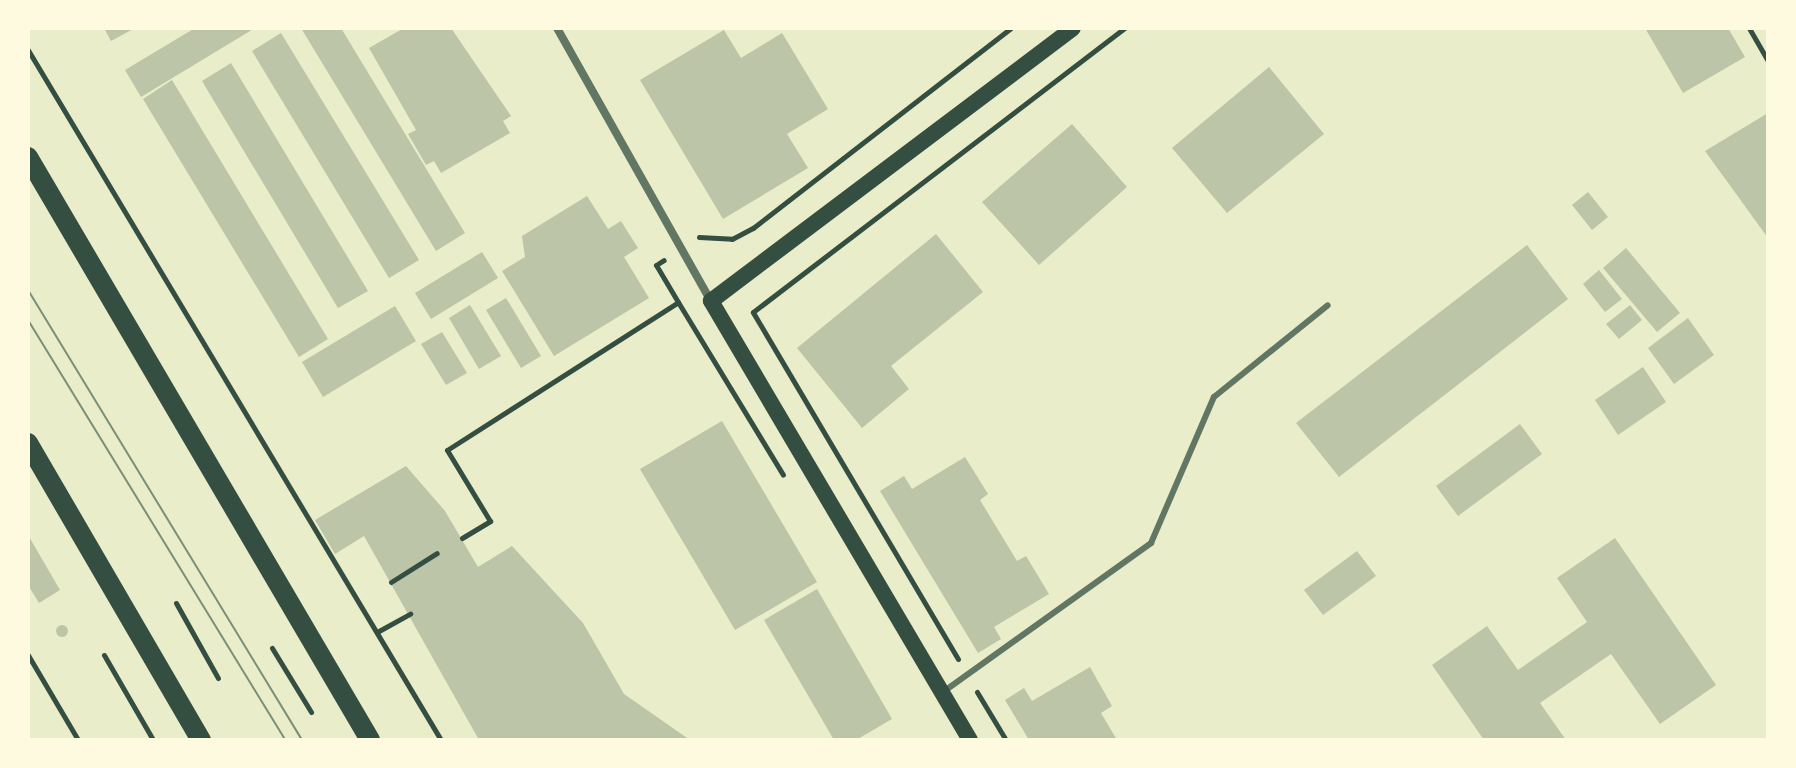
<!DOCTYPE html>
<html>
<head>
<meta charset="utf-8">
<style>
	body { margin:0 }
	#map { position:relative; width:1796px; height:768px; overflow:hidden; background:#e9edc9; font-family:"Source Sans 3",sans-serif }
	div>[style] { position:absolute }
	.building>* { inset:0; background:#bcc5a7 }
	.round { border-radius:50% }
	.path>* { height:5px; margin:-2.5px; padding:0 2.5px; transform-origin:2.5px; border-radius:2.5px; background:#344e41 }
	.service>* { height:6px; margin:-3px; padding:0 3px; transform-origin:3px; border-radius:3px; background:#617663 }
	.minor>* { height:8px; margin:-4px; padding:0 4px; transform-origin:4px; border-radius:4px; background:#617663 }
	.secondary>* { height:16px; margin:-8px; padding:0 8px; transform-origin:8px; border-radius:8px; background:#344e41 }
	.primary>* { height:20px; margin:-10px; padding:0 10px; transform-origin:10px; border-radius:10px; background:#344e41 }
	.tram>* { height:2px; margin:-1px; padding:0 1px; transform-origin:1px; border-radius:1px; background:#7c8e77 }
	span { translate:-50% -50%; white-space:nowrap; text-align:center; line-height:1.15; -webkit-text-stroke:6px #fefae0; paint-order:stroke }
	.frame { position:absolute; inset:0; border:30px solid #fefae0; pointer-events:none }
</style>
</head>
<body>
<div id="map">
	<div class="building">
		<i style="clip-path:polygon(104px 28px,135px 28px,111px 41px)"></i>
		<i style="clip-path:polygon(195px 28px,255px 28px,141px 97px,125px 70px)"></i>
		<i style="clip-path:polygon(301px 28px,341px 28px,465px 233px,436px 251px)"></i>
		<i style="clip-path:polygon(404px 28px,451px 28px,511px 116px,503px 121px,510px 133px,441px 173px,434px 161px,426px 165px,408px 134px,416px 130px,369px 48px)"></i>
		<i style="clip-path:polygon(1645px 28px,1728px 28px,1745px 57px,1683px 93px)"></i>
		<i style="clip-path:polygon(724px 30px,741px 58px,782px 33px,828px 109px,787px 134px,808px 168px,723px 219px,640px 80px)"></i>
		<i style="clip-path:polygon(281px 33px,419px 260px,389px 278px,252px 51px)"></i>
		<i style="clip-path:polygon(231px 63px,368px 291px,338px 308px,202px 81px)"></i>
		<i style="clip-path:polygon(1269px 67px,1324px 134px,1227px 213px,1172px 148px)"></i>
		<i style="clip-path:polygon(172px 80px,328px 339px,299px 357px,143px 99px)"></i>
		<i style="clip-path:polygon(1768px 113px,1768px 238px,1705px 151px)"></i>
		<i style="clip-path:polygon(1072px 124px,1127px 187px,1039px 265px,982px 202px)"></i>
		<i style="clip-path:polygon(1588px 192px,1608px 217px,1592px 230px,1572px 205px)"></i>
		<i style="clip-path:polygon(587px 196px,608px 229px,621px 221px,638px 248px,624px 257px,649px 298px,554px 356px,502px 271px,525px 257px,522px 236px)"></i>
		<i style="clip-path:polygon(936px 234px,983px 292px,891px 366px,909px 389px,862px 428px,797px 348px)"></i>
		<i style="clip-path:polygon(1527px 245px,1568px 299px,1339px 477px,1296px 423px)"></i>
		<i style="clip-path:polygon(1626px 248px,1680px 313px,1657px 332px,1603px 268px)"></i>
		<i style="clip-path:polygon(482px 252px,498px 278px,431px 319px,415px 293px)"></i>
		<i style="clip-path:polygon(1599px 270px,1622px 299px,1605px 312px,1583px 284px)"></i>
		<i style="clip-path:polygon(506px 298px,541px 356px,521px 368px,486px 310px)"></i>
		<i style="clip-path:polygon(470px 305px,501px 356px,479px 369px,449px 318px)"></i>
		<i style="clip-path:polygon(1630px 305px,1642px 320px,1619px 339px,1606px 324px)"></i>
		<i style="clip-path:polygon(395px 306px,416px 341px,323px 397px,302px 362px)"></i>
		<i style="clip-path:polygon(1688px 318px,1714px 355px,1674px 384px,1648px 348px)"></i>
		<i style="clip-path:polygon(442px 332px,467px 373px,446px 385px,421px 344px)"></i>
		<i style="clip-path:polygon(1643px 367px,1666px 402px,1618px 435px,1595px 400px)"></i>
		<i style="clip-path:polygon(722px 421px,817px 582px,735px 630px,640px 469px)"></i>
		<i style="clip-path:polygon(1520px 424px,1542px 454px,1458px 516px,1436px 486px)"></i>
		<i style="clip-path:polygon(965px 457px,988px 494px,980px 500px,1017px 561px,1026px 556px,1049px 594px,994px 627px,1001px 639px,978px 653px,880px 491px,904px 476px,912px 489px)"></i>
		<i style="clip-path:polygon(406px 466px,445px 511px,478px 567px,512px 546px,583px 623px,624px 694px,690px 740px,479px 740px,364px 536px,335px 554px,315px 520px)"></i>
		<i style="clip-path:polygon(28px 535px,60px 590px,39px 603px,28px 585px)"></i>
		<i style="clip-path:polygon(1615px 538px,1716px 685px,1660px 724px,1611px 654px,1540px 703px,1566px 740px,1484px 740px,1432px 665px,1487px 626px,1518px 670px,1587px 622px,1557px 578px)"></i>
		<i style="clip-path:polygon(1357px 551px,1376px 576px,1323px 615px,1304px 590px)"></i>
		<i style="clip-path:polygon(817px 589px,892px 719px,856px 740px,834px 740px,764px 620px)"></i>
		<i class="round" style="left:56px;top:625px;width:12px;height:12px"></i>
		<i style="clip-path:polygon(1090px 667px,1112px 706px,1101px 713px,1117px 740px,1029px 740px,1005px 700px,1024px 688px,1032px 701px)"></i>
	</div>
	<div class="path">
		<i style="left:1749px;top:28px;width:38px;rotate:60deg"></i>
		<i style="left:28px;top:50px;width:804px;rotate:59.1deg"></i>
		<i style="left:699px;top:237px;width:33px;rotate:3deg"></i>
		<i style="left:732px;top:239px;width:24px;rotate:-28deg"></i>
		<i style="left:753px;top:228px;width:326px;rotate:-37.8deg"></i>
		<i style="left:678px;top:302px;width:202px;rotate:58.7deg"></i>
		<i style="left:462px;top:538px;width:33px;rotate:-31deg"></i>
		<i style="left:490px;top:521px;width:83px;rotate:-121.2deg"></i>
		<i style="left:447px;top:450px;width:274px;rotate:-32.6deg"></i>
		<i style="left:678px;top:302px;width:43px;rotate:-120.7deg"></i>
		<i style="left:656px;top:265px;width:9px;rotate:-32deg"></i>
		<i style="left:391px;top:582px;width:54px;rotate:-32.2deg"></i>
		<i style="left:176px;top:603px;width:86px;rotate:60.8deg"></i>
		<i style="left:377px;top:632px;width:38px;rotate:-29deg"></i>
		<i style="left:272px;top:648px;width:75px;rotate:58.6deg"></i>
		<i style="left:28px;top:655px;width:99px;rotate:59.5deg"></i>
		<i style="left:104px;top:655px;width:98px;rotate:60deg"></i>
		<i style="left:958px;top:659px;width:403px;rotate:-120.6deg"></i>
		<i style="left:753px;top:312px;width:468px;rotate:-37.4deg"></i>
		<i style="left:977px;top:692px;width:56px;rotate:58.9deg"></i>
	</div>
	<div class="service">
		<i style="left:943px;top:692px;width:256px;rotate:-35.6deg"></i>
		<i style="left:1151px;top:543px;width:159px;rotate:-66.7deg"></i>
		<i style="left:1214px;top:397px;width:146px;rotate:-38.9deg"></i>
	</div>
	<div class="minor">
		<i style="left:557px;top:28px;width:313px;rotate:60.6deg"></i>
	</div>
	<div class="secondary">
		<i style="left:970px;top:740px;width:510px;rotate:-120.54deg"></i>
		<i style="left:711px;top:301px;width:453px;rotate:-37deg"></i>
	</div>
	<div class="primary">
		<i style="left:28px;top:157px;width:676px;rotate:59.6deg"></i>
		<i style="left:28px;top:443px;width:344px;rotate:59.8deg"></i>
	</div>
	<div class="tram">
		<i style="left:28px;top:290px;width:527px;rotate:58.66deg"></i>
		<i style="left:28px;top:320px;width:492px;rotate:58.5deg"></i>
	</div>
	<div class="frame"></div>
</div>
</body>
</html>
